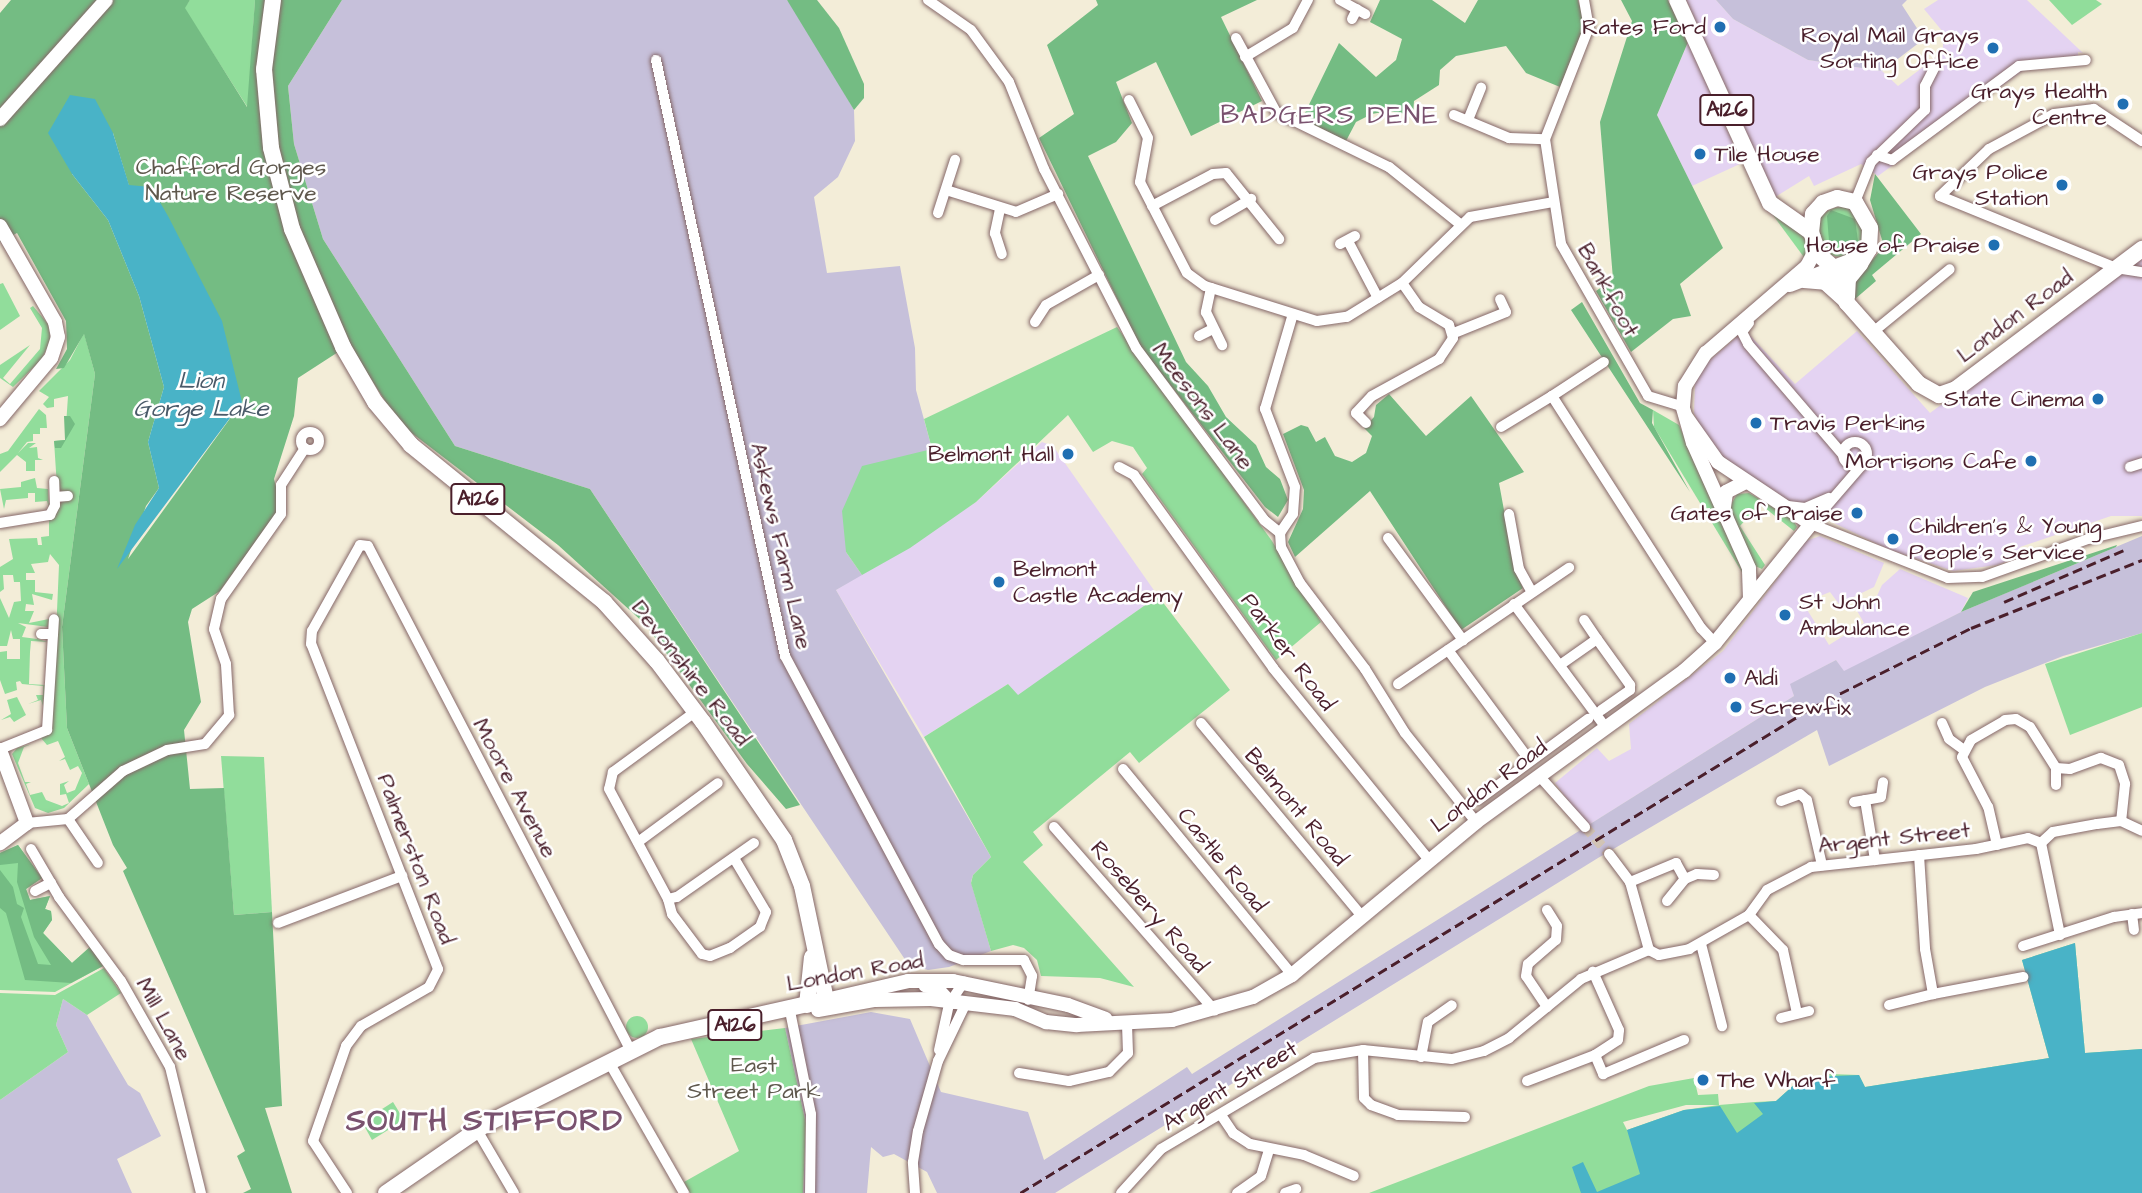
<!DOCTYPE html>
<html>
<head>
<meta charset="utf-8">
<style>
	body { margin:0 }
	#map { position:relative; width:2142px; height:1193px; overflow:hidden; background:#f3edd8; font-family:"Architects Daughter",sans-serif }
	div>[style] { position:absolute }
	.built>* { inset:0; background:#e4d3f2 }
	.industrial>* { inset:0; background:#c6c0da }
	.green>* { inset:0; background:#91dd9b }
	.round { border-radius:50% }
	.forest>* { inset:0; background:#74bc83 }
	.water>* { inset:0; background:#49b3c7 }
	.street-tunnel>* { height:10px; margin-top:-5px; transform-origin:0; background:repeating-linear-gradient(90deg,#d1c4b5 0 10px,transparent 0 15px) }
	.roads { filter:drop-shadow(0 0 2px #856768) drop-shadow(0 0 2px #856768) }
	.street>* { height:10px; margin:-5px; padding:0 5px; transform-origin:5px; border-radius:5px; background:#fff }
	.street>.ring { margin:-5px; padding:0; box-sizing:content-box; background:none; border:10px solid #fff; border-radius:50% }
	.secondary>* { height:14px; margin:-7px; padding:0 7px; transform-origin:7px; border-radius:7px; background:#fff }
	.primary>* { height:16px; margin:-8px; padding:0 8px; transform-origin:8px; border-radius:8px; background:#fff }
	.rail>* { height:2.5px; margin-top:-1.25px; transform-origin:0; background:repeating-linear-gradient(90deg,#4a1f2b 0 10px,transparent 0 15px) }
	.dots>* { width:19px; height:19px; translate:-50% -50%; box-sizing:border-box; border:4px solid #fff; border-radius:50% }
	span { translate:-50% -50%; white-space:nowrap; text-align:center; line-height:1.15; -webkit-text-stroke:5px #fff; paint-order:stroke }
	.shield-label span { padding:2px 5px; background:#fff; border:2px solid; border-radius:5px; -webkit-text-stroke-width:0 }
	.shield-label { font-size:21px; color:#4a1f2b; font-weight:700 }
	.poi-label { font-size:23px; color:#4a1f2b }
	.right { translate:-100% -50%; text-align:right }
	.left { translate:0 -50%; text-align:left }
	.park-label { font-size:23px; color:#5f584d }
	.street-label { font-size:23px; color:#4a1f2b }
	.water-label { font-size:24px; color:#4a5a69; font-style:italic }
	.quarter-label { font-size:26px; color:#7a526f; letter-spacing:2px }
	.district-label { font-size:30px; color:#7a526f; font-weight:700; letter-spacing:2px }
</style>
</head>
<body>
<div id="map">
	<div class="built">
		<i style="clip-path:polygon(1686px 0,1716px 0,1733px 19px,1808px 60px,1882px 71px,1898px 86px,1943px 52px,1943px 32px,1924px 9px,1938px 0,2027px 0,2083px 53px,2078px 52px,2078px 61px,2029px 66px,1878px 176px,1861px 164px,1814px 186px,1809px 176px,1775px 197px)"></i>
		<i style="clip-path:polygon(1688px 42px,1742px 163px,1692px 186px,1657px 115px)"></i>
		<i style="clip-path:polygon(2142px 256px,2142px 516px,2111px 516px,2020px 547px,2018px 557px,1997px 565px,1953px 571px,1888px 549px,1792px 503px,1726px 461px,1703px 435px,1694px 413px,1695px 383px,1704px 365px,1745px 330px,1795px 384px,1857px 331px,1930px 413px)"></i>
		<i style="clip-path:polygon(1042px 442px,1053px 446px,1158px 596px,1018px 696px,1008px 684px,924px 737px,836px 590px,976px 502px)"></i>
		<i style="clip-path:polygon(1820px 536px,1884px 563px,1874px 587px,1839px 604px,1830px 592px,1815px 598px,1806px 608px,1829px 645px,1864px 623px,1856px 609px,1876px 598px,1882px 585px,1900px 569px,1968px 598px,1961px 612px,1844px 672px,1836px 660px,1791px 684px,1794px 696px,1587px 826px,1555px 783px,1597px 748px,1609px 761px,1631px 749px,1629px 724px,1723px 651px,1806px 541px)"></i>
	</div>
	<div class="industrial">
		<i style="clip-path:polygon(342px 0,787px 0,799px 14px,854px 110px,855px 141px,838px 177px,814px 197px,827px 273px,900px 266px,915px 348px,916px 390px,932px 449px,846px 552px,862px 575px,836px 590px,991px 857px,973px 875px,971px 882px,991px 951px,949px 967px,928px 970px,908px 964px,590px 489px,455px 446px,323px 239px,294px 144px,288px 86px)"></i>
		<i style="clip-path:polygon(1716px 0,1907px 0,1902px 5px,1924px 39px,1882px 71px,1808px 60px,1733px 19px)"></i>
		<i style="clip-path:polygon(2142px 536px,2142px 633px,2063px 656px,1985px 687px,1829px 766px,1817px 730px,1598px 858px,1055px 1193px,937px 1193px,927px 1172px,894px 1154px,883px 1157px,871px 1147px,867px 1193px,803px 1193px,806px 1124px,785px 1028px,871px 1012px,910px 1019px,941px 1092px,1028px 1112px,1044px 1160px,1187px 1067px,1192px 1074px,1794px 696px,1790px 684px,1836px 660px,1844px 671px,1961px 612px)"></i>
		<i style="clip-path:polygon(63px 999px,87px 1015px,128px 1085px,140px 1093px,161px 1136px,117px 1159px,132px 1193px,0 1193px,0 1100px,68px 1052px,56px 1025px)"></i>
	</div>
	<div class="green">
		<i style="clip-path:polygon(190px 0,255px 0,248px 108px,184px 8px)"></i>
		<i style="clip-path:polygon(2049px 0,2096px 0,2102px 4px,2072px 25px)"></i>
		<i style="clip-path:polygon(1767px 207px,1799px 227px,1810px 247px,1806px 260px)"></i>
		<i class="round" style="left:1816px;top:207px;width:50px;height:50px"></i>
		<i style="clip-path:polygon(3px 283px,20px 316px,0 330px,0 284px)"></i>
		<i style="clip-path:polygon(33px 306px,48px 324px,51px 340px,41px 360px,13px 387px,0 378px,0 365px,30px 345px,3px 378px,10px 384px,40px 349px,42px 328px,30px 308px)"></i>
		<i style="clip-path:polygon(1117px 327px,1272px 541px,1321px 622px,1276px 660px,1142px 474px,1147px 468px,1133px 447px,1112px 441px,1093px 452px,1068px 415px,976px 502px,910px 548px,862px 575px,846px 552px,842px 511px,862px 466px,932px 449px,924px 419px)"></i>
		<i style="clip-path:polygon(84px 333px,95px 374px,62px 627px,67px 728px,89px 784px,64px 808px,48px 813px,35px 808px,12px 754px,17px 748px,32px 744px,24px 747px,18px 763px,25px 782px,31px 782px,26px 784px,30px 795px,42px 792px,46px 800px,62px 806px,69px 803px,66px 794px,60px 795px,60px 784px,69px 781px,64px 785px,67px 793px,75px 790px,82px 773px,78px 766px,70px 770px,65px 759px,59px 761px,65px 757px,58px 741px,47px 745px,41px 738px,52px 725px,59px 565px,50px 554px,48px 562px,31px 564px,35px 573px,26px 573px,26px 580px,35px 580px,35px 592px,53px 594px,52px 600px,32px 594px,34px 605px,26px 604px,25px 611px,34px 611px,29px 623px,49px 619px,48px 627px,18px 623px,26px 627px,22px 637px,37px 639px,38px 634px,38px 639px,48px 642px,31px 641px,30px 652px,29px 684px,45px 685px,43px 706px,41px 700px,28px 704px,38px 700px,36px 695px,43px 695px,43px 686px,22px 684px,20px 681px,16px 682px,17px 690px,5px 694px,0 680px,0 652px,7px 651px,7px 659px,20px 659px,20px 639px,13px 639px,11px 630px,7px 646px,0 646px,0 598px,9px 618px,14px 602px,21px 601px,20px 582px,14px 582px,13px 575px,3px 575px,4px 589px,0 592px,0 567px,13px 559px,9px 539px,37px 538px,38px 545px,42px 545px,41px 537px,49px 536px,49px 521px,63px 499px,57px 487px,54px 441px,65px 440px,68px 396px,54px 399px,54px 407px,47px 408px,43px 404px,49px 397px,39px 391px,70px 360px)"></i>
		<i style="clip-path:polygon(39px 409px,46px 415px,47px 428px,40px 428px,40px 434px,33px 434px,33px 441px,27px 442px,18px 453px,28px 443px,36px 443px,29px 448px,37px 447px,38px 458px,43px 460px,35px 460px,35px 471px,26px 471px,26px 462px,17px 455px,0 472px,0 454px,8px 451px)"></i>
		<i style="clip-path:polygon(1653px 410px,1679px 425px,1746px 579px,1654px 427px)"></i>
		<i style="clip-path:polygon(35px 478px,37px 488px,48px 489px,49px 508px,47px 501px,35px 502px,35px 493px,28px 493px,28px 498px,6px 500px,4px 509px,0 489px,21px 487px,21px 482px)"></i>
		<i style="clip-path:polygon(1749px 493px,1792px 518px,1797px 527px,1794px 531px,1760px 504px,1740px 526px,1765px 565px,1762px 569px,1755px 566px,1729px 508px,1737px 494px)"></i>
		<i style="clip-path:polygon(1158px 596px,1230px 690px,1139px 763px,1130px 752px,1033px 832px,1043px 845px,1023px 862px,1134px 987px,1100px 978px,1041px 976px,1037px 960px,1024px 948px,1013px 945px,991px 951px,971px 883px,973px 875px,991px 857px,924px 737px,1008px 684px,1018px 695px)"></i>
		<i style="clip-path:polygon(2142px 633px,2142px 707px,2070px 735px,2045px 664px)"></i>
		<i style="clip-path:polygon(17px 697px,26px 715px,14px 722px,10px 717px,1px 720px,11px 714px,7px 700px)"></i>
		<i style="clip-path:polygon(221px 756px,264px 757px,272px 912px,234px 915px)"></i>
		<i style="clip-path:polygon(18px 845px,42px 878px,26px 889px,30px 900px,50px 896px,45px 909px,51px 911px,52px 920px,43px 933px,72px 963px,90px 947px,103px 966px,55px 992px,0 990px,0 853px)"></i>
		<i style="clip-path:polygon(evenodd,2075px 943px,2085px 1053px,2142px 1049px,1974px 1193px,1369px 1193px,1649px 1086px,1694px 1078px,1698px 1095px,1718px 1094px,1719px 1105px,1755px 1102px,1776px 1101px,1796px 1083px,1829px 1074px,1859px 1075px,1865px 1087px,2049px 1058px,2022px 960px,2075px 943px,1686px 1105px,1719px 1105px,1684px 1110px,1627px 1130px,1623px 1122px,1686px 1105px)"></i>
		<i style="clip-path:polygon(104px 968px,121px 993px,87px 1015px,63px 999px,56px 1025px,68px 1052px,0 1100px,0 993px,55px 995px)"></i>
		<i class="round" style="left:626px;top:1016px;width:22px;height:22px"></i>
		<i style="clip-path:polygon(785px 1028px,806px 1124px,803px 1193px,690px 1193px,684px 1182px,739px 1151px,691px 1039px)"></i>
		<i style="clip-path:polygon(393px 1102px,404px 1120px,372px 1140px,362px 1122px)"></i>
	</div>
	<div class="forest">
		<i style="clip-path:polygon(evenodd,11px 0,190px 0,185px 8px,247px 107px,255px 0,342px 0,288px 86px,294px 144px,323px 239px,455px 446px,590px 489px,800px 805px,786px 809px,747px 764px,645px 624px,558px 545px,400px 424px,349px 345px,298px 378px,294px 416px,274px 479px,281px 507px,220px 591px,192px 609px,188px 622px,201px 702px,184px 730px,190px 789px,224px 788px,234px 915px,272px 912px,282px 1106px,265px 1108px,292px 1193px,243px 1193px,251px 1189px,237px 1156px,245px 1151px,123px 871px,127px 868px,113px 845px,67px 728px,62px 627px,95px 374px,84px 334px,64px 368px,56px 369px,67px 349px,66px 321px,17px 233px,0 242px,0 13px,11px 0,113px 133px,129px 186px,242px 402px,128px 559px,146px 506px,159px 488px,148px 442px,164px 387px,139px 296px,108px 220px,72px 174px,113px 133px)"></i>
		<i style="clip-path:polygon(787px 0,817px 0,839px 28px,864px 84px,864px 98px,854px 110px)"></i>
		<i style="clip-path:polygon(1096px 0,1257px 0,1221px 17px,1262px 101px,1191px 136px,1156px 62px,1116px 82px,1132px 123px,1116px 142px,1088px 156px,1186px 362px,1208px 386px,1226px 417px,1256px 445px,1266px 467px,1280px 479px,1288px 500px,1278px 517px,1265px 507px,1140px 346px,1039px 138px,1074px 114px,1047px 45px,1098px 5px)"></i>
		<i style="clip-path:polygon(1380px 0,1432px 0,1465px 23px,1478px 0,1578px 0,1585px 25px,1560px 87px,1526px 73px,1506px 46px,1456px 56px,1440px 70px,1439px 85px,1414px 101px,1413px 115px,1388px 111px,1372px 114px,1356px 122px,1346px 141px,1302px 119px,1339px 43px,1376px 77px,1396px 60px,1402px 39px,1370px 22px)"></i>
		<i style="clip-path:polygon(1621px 0,1668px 0,1688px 42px,1657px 115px,1723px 248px,1680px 284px,1691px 316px,1673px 319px,1631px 352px,1596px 291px,1613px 279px,1600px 122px,1632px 21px)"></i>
		<i style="clip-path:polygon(1875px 174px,1921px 234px,1872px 275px,1876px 281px,1855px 299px,1853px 282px,1880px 251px,1882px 240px,1870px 200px)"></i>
		<i style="clip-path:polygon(1831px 210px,1855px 219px,1858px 241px,1851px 247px,1829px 241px,1827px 216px)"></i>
		<i style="clip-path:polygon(1582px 302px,1640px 403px,1653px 410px,1652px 423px,1690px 492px,1571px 310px)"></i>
		<i style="clip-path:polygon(1389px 394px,1426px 436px,1471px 396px,1524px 472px,1499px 483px,1515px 570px,1523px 588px,1461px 630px,1370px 491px,1295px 557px,1288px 542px,1303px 509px,1304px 490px,1283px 434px,1301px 425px,1308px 427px,1316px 442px,1325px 437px,1335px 456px,1352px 462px,1366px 453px,1372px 436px,1364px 428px,1374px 417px,1376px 405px)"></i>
		<i style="clip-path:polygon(64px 416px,70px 416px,75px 424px,61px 448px,55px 448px,54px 441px,65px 440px)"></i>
		<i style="clip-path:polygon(2117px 545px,2116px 547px,1961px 612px,1973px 592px)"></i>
		<i style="clip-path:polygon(18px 845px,42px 878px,26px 889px,30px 900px,50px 896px,45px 909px,51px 911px,52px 920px,43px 933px,72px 963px,90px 947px,103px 966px,71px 983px,25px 980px,6px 913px,0 908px,0 870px,13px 887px,17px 904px,24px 908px,21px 917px,38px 964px,51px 965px,34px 937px,17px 882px,18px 863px,0 865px,0 853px)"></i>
	</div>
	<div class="water">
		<i style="clip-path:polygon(70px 95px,95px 99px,113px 133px,129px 185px,151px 187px,168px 216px,222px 321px,242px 402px,117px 569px,135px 525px,159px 488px,148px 442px,164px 387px,139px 296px,108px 220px,72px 174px,48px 133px)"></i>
		<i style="clip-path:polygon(2075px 943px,2085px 1053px,2142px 1049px,2142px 1193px,1581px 1193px,1572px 1167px,1583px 1162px,1597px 1192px,1640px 1174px,1627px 1130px,1684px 1110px,1720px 1106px,1737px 1133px,1763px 1114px,1754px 1103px,1776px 1101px,1796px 1083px,1812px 1077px,1859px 1075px,1865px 1087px,2049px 1058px,2022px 960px)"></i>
	</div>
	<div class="street-tunnel">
		<i style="left:1585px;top:827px;width:36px;rotate:48deg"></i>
	</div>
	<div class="roads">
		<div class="street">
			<i style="left:928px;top:0;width:52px;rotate:34.9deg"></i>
			<i style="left:971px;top:30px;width:64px;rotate:53.8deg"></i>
			<i style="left:1009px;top:82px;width:94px;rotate:68.1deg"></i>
			<i style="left:1044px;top:169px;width:201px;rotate:62.8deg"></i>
			<i style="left:1136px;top:348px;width:214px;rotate:53.3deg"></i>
			<i style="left:1264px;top:520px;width:21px;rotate:39deg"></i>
			<i style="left:1340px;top:0;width:29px;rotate:29deg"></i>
			<i style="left:1584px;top:0;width:27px;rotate:80deg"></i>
			<i style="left:1589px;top:27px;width:120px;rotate:111.4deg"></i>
			<i style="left:1545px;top:139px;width:106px;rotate:81.3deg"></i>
			<i style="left:1561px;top:244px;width:175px;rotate:60.2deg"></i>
			<i style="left:1648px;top:396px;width:37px;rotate:17deg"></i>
			<i style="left:1352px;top:19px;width:11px;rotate:-63deg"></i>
			<i style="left:1236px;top:38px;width:84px;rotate:61.6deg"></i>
			<i style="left:1276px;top:112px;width:126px;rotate:26deg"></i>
			<i style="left:1389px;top:167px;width:91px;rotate:38.8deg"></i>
			<i style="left:1245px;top:57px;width:56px;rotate:-31.1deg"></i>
			<i style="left:1293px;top:28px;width:32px;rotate:-62deg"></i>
			<i style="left:656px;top:60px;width:610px;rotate:77.79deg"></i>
			<i style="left:785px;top:656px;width:327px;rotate:61.9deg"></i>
			<i style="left:939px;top:944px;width:15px;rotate:48deg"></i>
			<i style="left:949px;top:955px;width:15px;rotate:20deg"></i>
			<i style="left:963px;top:960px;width:61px"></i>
			<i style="left:1024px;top:960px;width:18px;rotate:63deg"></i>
			<i style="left:1032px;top:976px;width:24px;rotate:99deg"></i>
			<i style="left:1129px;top:100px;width:42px;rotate:63.4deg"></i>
			<i style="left:1148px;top:138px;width:45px;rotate:100.3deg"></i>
			<i style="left:1140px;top:182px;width:102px;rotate:62.7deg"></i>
			<i style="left:1187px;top:273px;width:22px;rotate:36deg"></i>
			<i style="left:1205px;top:286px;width:117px;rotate:17.4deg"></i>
			<i style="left:1317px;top:321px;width:30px;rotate:-8deg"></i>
			<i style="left:1347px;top:317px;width:65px;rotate:-31.7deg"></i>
			<i style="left:1402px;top:283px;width:95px;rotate:-44.1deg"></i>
			<i style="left:1470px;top:217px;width:84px;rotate:-10.2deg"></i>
			<i style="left:1454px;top:115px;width:60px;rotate:22.7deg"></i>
			<i style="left:1509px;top:138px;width:36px;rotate:2deg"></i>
			<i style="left:1468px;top:120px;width:35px;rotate:-68deg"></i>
			<i style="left:2142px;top:141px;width:58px;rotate:-146.3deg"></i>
			<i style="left:2094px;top:109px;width:40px;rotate:172.9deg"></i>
			<i style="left:2054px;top:114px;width:74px;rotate:151.7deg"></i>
			<i style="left:1989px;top:149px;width:68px;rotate:136.2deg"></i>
			<i style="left:1940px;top:196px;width:190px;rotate:22.2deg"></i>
			<i style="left:2116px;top:268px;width:26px;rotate:9deg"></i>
			<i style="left:1877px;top:155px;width:16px;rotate:18deg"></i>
			<i style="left:1892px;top:160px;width:158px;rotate:-36.5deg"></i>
			<i style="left:2019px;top:66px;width:67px;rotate:-5.1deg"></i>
			<i style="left:946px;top:190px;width:73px;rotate:17.4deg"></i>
			<i style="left:1016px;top:212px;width:46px;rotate:-23.2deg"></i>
			<i style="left:1855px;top:202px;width:43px;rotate:-68.2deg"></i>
			<i style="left:1871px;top:162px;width:75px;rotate:-43.9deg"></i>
			<i style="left:1925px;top:110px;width:24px;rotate:-90deg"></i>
			<i style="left:1925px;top:86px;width:20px;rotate:-63deg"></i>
			<i style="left:1152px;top:206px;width:69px;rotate:-27.7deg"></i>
			<i style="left:1213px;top:174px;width:13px;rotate:-4deg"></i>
			<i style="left:1226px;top:173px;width:85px;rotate:51.2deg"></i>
			<i style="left:1000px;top:209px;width:25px;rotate:102deg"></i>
			<i style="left:995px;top:233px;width:22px;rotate:72deg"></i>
			<i style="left:938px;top:213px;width:56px;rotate:-72.2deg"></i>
			<i style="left:1215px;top:220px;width:42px;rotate:-30.3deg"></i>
			<i style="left:1349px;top:243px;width:62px;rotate:62.2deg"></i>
			<i style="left:1340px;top:244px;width:17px;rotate:-28deg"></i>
			<i style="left:1211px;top:288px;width:25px;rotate:102deg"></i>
			<i style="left:1206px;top:312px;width:37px;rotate:64deg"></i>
			<i style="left:1035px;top:322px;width:20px;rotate:-57deg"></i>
			<i style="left:1046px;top:305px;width:61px;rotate:-29.5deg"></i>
			<i style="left:1749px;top:323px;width:11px;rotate:128deg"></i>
			<i style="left:1742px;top:332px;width:13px;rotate:63deg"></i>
			<i style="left:1748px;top:344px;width:146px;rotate:49.4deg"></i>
			<i style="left:1873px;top:332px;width:99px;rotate:-39.3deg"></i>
			<i style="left:1454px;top:333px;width:56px;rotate:-22deg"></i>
			<i style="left:1506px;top:312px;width:14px;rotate:-115deg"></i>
			<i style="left:1199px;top:336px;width:16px;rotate:-27deg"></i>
			<i style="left:1552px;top:396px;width:62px;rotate:-33.2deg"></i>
			<i style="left:1366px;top:423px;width:14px;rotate:-135deg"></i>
			<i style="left:1356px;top:413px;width:23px;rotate:-47deg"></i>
			<i style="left:1372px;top:396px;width:77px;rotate:-28.9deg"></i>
			<i style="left:1439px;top:359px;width:25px;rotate:-56deg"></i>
			<i style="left:1453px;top:338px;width:14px;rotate:-107deg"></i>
			<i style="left:1449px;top:325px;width:35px;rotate:-149deg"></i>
			<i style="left:1419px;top:307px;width:29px;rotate:-125deg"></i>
			<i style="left:1501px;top:427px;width:60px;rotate:-31.3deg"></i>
			<i style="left:1552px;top:396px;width:276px;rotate:57.3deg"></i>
			<i style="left:1701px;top:628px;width:21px;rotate:47deg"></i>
			<i class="ring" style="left:301px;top:432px;width:8px;height:8px"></i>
			<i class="ring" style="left:1843px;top:442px;width:14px;height:14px"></i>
			<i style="left:1862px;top:465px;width:78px;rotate:130.8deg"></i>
			<i style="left:1811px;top:524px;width:147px;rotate:21.5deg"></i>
			<i style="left:1948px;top:578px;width:34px;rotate:-2deg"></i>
			<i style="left:1982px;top:577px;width:113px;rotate:-19.7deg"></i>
			<i style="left:2088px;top:539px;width:56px;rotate:-13.5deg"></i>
			<i style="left:1119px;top:467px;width:17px;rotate:28deg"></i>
			<i style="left:1134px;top:475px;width:238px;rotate:54.2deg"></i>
			<i style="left:1273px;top:668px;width:249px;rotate:50.9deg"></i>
			<i style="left:2130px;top:467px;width:13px;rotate:-18deg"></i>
			<i style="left:55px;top:497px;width:13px;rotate:-4deg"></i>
			<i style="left:1788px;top:506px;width:17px;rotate:7deg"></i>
			<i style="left:1805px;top:508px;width:26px;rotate:-23deg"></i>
			<i style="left:1509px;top:514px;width:56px;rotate:79.7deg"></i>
			<i style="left:1519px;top:569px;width:26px;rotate:61deg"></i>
			<i style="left:0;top:523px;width:51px;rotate:-9.1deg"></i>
			<i style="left:50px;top:515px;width:11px;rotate:-63deg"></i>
			<i style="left:55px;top:505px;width:24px;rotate:-92deg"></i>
			<i style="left:1280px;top:533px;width:14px;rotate:86deg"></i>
			<i style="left:1281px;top:547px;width:41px;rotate:62.2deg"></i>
			<i style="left:1300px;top:583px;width:108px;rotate:52.9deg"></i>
			<i style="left:1365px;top:669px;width:75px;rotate:58deg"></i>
			<i style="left:1405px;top:733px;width:114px;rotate:51.4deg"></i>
			<i style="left:1280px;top:533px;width:23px;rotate:-56deg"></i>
			<i style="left:1293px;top:514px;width:27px;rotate:-86deg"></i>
			<i style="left:1295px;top:487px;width:84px;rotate:-111deg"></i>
			<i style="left:1265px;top:409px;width:99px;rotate:-73.6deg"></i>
			<i style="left:1388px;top:538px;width:127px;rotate:53.7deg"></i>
			<i style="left:1514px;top:604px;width:154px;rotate:53.4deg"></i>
			<i style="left:41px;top:634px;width:12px"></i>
			<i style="left:1597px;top:639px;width:57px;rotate:54.3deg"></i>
			<i style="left:1630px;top:685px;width:5px;rotate:90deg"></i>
			<i style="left:1630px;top:690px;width:35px;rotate:145deg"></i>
			<i style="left:1448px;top:650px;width:138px;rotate:53.5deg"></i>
			<i style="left:1560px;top:665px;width:45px;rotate:-35.1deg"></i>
			<i style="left:1597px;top:639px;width:23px;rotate:-124deg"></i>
			<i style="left:1398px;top:684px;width:207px;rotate:-34.2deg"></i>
			<i style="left:695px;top:712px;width:102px;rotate:143.8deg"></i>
			<i style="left:613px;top:772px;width:17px;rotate:103deg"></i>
			<i style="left:609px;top:789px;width:125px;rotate:61.8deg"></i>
			<i style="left:668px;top:899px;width:9px;rotate:-13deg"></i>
			<i style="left:677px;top:897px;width:94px;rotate:-35deg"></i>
			<i style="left:1201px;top:723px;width:251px;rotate:50.2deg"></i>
			<i style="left:1942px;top:723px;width:17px;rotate:66deg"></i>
			<i style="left:1949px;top:739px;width:17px;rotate:36deg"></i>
			<i style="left:0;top:749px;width:51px;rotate:-22deg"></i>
			<i style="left:47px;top:730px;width:111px;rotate:-86.4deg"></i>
			<i style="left:2056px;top:768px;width:17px;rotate:90deg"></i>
			<i style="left:1123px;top:769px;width:266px;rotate:50.6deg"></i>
			<i style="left:1541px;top:778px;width:66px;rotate:48.1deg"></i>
			<i style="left:1478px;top:800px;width:137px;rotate:-36.4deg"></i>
			<i style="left:1865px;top:800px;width:61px;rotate:80.5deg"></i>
			<i style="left:1781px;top:801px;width:20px;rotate:-20deg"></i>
			<i style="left:1800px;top:794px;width:9px;rotate:41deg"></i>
			<i style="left:1807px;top:800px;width:67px;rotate:77deg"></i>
			<i style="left:1854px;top:802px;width:27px;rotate:-10deg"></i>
			<i style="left:1881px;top:797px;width:15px;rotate:-82deg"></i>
			<i style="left:68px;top:819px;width:53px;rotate:55.7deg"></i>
			<i style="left:27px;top:823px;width:41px;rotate:-5.6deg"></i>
			<i style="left:68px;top:819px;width:73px;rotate:-41.1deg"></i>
			<i style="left:123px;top:771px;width:49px;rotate:-25.5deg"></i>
			<i style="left:167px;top:750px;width:38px;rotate:-9deg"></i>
			<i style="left:205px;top:744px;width:38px;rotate:-50deg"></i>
			<i style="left:229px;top:715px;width:51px;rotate:-93.4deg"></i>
			<i style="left:226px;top:664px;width:37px;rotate:-109deg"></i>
			<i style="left:214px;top:629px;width:31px;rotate:-77deg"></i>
			<i style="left:221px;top:599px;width:104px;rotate:-54.8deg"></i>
			<i style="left:281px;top:514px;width:29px;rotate:-90deg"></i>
			<i style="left:281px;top:485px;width:44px;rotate:-57deg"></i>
			<i style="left:1054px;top:827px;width:244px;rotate:48.8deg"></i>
			<i style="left:638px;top:842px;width:99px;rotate:-36.4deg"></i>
			<i style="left:2041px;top:843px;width:16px;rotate:-43deg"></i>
			<i style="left:2053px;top:832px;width:45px;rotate:-10.3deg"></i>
			<i style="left:2097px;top:824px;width:24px;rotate:-7deg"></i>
			<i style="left:2121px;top:821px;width:23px;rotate:25deg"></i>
			<i style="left:2041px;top:843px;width:94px;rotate:78.3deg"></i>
			<i style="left:1997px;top:845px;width:39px;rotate:-103deg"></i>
			<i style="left:1988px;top:807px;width:56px;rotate:-117.5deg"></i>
			<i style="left:1962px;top:757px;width:19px;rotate:-62deg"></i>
			<i style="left:1971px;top:740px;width:39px;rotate:-30deg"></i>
			<i style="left:2005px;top:720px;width:11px;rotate:-5deg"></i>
			<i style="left:2016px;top:719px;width:16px;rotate:30deg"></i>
			<i style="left:2030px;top:727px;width:49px;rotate:57.6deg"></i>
			<i style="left:2056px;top:768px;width:14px;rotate:4deg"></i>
			<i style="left:2070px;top:769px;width:33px;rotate:-20deg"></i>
			<i style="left:2101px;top:758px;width:19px;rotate:21deg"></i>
			<i style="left:2119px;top:765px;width:20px;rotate:72deg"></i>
			<i style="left:2125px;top:784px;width:37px;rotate:96deg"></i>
			<i style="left:31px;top:849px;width:56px;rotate:59.7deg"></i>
			<i style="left:59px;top:897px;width:104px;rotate:53.6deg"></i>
			<i style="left:121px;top:981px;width:99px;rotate:60.3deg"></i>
			<i style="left:170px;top:1067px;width:130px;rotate:76.2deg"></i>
			<i style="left:1609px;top:854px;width:35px;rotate:53deg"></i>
			<i style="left:1630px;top:882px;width:71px;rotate:74.4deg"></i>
			<i style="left:1919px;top:855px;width:94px;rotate:86.3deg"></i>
			<i style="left:1925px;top:949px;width:46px;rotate:79.9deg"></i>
			<i style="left:1933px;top:994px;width:92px;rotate:-10.7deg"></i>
			<i style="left:1630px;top:882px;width:50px;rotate:-22.4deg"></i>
			<i style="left:1676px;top:863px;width:18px;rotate:61deg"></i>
			<i style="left:35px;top:891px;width:18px;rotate:-27deg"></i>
			<i style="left:668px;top:899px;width:16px;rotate:75deg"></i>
			<i style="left:672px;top:914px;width:50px;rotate:53.1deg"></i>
			<i style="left:702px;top:954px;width:8px;rotate:14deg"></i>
			<i style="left:710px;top:956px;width:22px;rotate:-22deg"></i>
			<i style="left:730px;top:948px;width:37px;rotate:-35deg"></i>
			<i style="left:760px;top:927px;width:16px;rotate:-68deg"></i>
			<i style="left:766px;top:912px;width:63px;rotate:-120.7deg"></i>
			<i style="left:1667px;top:901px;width:28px;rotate:-51deg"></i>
			<i style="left:1685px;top:879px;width:13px;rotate:-23deg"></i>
			<i style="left:1697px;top:874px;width:17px;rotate:3deg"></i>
			<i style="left:2132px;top:914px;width:16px;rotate:83deg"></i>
			<i style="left:1749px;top:915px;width:31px;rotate:-54deg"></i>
			<i style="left:1767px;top:890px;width:50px;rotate:-27.6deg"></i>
			<i style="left:1811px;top:867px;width:166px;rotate:-6.2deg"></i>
			<i style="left:1976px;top:849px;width:53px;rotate:-11.9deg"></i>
			<i style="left:2028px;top:838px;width:14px;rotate:21deg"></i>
			<i style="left:1749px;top:915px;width:49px;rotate:45.8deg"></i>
			<i style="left:1783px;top:950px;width:65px;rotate:77.5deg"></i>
			<i style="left:278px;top:923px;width:133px;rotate:-20.8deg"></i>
			<i style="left:1701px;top:944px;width:85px;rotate:75.6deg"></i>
			<i style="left:2023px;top:946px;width:96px;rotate:-17.7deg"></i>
			<i style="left:2114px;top:917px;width:28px;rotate:-8deg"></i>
			<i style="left:1649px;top:950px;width:11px;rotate:27deg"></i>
			<i style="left:1659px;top:955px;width:31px;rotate:-11deg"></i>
			<i style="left:1689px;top:949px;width:69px;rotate:-29.5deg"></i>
			<i style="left:924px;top:987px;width:17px;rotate:10deg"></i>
			<i style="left:941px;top:990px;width:19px;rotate:47deg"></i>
			<i style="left:1889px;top:1005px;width:45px;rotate:-14deg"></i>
			<i style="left:1547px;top:1007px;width:37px;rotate:-124deg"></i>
			<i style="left:1526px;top:976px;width:12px;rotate:-81deg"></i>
			<i style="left:1528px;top:964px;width:37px;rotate:-41deg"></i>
			<i style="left:1556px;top:940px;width:14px;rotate:-86deg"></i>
			<i style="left:1557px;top:926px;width:19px;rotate:-122deg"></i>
			<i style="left:791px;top:1016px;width:100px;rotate:78.5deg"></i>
			<i style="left:811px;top:1114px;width:79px;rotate:90.7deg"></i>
			<i style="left:1781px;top:1018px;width:29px;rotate:-14deg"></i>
			<i style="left:939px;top:1050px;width:47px;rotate:-77.7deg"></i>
			<i style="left:949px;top:1004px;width:27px;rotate:-56deg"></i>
			<i style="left:1363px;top:1050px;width:48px;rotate:88.8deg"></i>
			<i style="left:1364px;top:1098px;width:10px;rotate:45deg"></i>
			<i style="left:1371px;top:1105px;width:29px;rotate:20deg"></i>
			<i style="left:1398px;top:1115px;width:67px;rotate:1.7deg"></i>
			<i style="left:1595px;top:1055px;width:21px;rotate:67deg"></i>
			<i style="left:1603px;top:1074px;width:88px;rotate:-22.8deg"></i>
			<i style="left:1421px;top:1057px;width:36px;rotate:-79deg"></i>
			<i style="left:1428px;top:1022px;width:29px;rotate:-35deg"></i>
			<i style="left:609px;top:1062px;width:151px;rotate:60.2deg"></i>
			<i style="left:1019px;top:1073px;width:51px;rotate:9.1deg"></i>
			<i style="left:1069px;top:1081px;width:41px;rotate:-12.7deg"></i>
			<i style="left:1109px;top:1072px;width:27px;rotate:-45deg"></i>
			<i style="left:1128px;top:1053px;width:31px;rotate:-92deg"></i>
			<i style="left:1527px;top:1081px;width:73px;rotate:-20.9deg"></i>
			<i style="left:1595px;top:1055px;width:27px;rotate:-33deg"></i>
			<i style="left:1618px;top:1040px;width:10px;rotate:-84deg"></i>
			<i style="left:1619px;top:1030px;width:64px;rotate:-114.1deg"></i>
			<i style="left:1221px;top:1115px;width:22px;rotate:56deg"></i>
			<i style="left:1233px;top:1133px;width:20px;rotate:33deg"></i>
			<i style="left:1250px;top:1144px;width:55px;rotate:11.5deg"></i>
			<i style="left:1304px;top:1155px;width:54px;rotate:22.8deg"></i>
			<i style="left:477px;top:1130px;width:73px;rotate:59.6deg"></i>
			<i style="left:347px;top:1193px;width:62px;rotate:-123.2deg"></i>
			<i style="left:313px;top:1141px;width:101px;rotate:-70.8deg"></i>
			<i style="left:346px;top:1046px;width:25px;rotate:-53deg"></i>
			<i style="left:361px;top:1026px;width:78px;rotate:-29.8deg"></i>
			<i style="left:429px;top:987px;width:20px;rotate:-63deg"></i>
			<i style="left:438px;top:969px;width:349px;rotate:-111.3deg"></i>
			<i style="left:311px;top:644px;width:13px;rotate:-86deg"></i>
			<i style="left:312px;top:631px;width:98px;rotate:-60.8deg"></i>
			<i style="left:360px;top:545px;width:8px;rotate:7deg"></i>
			<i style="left:368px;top:546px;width:569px;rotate:62.49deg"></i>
			<i style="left:915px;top:1193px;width:31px;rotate:-94deg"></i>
			<i style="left:913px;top:1162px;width:31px;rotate:-81deg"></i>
			<i style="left:918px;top:1131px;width:73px;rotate:-74.1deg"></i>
			<i style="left:938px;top:1061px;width:64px;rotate:-64.2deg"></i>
			<i style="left:1121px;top:1193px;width:59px;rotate:-47.7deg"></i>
			<i style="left:1161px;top:1149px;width:178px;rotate:-30.7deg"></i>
			<i style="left:1314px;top:1058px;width:50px;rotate:-9.3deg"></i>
			<i style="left:1363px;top:1050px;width:89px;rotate:5.8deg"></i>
			<i style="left:1452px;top:1059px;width:33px;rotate:-14deg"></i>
			<i style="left:1484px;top:1051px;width:28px;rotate:-27deg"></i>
			<i style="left:1509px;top:1038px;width:93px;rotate:-39.3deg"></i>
			<i style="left:1581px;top:979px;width:74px;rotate:-23.1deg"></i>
			<i style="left:1237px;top:1193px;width:29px;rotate:-35deg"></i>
			<i style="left:1261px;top:1176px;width:28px;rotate:-73deg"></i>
			<i style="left:1285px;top:1193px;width:12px;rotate:-20deg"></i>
		</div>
		<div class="secondary">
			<i style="left:0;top:119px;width:159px;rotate:-48.3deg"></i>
			<i style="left:0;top:226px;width:111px;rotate:60.2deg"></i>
			<i style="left:55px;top:322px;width:15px;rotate:79deg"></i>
			<i style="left:58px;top:337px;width:22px;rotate:108deg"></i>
			<i style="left:51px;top:358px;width:80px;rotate:129.9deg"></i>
			<i style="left:1804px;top:281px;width:21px;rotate:5deg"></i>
			<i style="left:1825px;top:283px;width:28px;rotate:42deg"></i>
			<i style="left:1790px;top:285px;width:47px;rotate:-21.1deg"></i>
			<i style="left:1723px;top:514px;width:22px;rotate:-82deg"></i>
			<i style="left:1726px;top:492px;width:22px;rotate:-27deg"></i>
			<i style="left:1750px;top:599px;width:31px;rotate:-92deg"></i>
			<i style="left:1749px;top:568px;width:137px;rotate:-114.1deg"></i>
			<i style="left:1693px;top:443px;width:37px;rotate:-106deg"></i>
			<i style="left:1683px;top:407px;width:21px;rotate:-85deg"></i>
			<i style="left:1685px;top:386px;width:39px;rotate:-58deg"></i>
			<i style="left:1706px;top:353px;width:133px;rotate:-40.7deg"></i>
			<i style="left:1807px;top:266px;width:19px;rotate:-62deg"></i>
			<i style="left:0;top:750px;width:78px;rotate:69.7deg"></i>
			<i style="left:27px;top:823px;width:34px;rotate:143deg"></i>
			<i style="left:826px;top:1000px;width:84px;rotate:-13deg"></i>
			<i style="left:908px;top:981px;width:45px"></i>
			<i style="left:953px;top:981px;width:117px;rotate:11.8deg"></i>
			<i style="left:1068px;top:1005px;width:40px;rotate:20.2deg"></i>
			<i style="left:818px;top:1010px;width:58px;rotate:-10deg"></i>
			<i style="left:875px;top:1000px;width:56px;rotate:-1deg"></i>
			<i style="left:931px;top:999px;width:85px;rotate:6.8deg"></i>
			<i style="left:1015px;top:1009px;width:34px;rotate:23deg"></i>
			<i style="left:1046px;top:1022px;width:31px;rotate:6deg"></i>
			<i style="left:1077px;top:1025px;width:95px;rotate:-3deg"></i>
			<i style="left:1172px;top:1020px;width:84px;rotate:-15.9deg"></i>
			<i style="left:1253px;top:997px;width:45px;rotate:-29.4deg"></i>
			<i style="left:1292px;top:975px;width:239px;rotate:-39.7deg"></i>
			<i style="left:1476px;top:822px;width:257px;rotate:-36deg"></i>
			<i style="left:1684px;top:671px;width:42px;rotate:-42.1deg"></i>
			<i style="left:1715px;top:643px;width:153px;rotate:-51.1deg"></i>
			<i style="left:1811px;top:524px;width:112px;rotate:-146.3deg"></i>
			<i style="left:1718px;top:462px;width:55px;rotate:-125.4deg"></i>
		</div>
		<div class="primary">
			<i style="left:273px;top:0;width:70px;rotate:97.4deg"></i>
			<i style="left:264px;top:69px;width:79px;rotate:84.9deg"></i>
			<i style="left:271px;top:148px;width:84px;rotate:75.5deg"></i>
			<i style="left:292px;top:229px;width:129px;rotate:66.6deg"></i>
			<i style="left:343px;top:347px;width:64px;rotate:59.8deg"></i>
			<i style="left:375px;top:402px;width:56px;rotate:50.1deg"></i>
			<i style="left:411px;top:445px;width:249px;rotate:39.1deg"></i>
			<i style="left:604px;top:602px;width:79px;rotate:48.1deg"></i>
			<i style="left:657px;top:661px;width:76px;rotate:53deg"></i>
			<i style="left:703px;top:722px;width:143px;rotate:55.5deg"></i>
			<i style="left:784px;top:840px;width:49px;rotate:68.6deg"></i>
			<i style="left:802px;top:886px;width:116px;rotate:78.1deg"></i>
			<i style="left:1677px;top:0;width:223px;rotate:65.4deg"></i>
			<i style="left:1770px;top:203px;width:50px;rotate:35.3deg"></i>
			<i style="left:1834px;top:268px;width:37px;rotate:70deg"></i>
			<i style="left:1847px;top:303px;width:108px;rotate:48.4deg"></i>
			<i style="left:1919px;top:384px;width:23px;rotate:29deg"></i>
			<i style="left:1939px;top:395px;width:18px;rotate:-19deg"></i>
			<i style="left:1956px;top:389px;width:233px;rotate:-37deg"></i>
			<i style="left:1847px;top:297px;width:18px;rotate:-87deg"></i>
			<i style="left:1848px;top:279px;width:19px;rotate:-51deg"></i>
			<i style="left:1860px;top:264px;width:17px;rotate:-59deg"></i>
			<i style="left:1869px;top:249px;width:21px;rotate:-87deg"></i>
			<i style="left:1870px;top:228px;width:30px;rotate:-120deg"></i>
			<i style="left:1855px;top:202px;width:18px;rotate:-167deg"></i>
			<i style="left:1837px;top:198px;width:15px;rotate:160deg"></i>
			<i style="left:1823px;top:203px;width:15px;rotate:132deg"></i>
			<i style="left:1813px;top:214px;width:18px;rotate:96deg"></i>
			<i style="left:1811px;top:232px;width:24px;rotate:71deg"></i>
			<i style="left:1819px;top:255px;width:20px;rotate:41deg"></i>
			<i style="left:1834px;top:268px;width:31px;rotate:-21deg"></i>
			<i style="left:807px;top:1005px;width:48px;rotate:-84.1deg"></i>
			<i style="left:386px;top:1193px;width:121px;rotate:-34.6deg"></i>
			<i style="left:486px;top:1124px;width:195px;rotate:-26.6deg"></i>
			<i style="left:660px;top:1037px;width:170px;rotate:-12.6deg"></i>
		</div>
	</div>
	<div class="rail">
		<i style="left:2004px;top:602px;width:131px;rotate:-23.4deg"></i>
		<i style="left:1020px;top:1193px;width:930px;rotate:-31.5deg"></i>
		<i style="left:1813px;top:707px;width:177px;rotate:-26.6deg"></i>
		<i style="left:1971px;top:628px;width:184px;rotate:-21.7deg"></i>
	</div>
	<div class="dots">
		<i style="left:1720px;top:27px;background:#1f6fb2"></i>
		<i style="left:1993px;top:48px;background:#1f6fb2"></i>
		<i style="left:2123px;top:104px;background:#1f6fb2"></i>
		<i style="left:1700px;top:154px;background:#1f6fb2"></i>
		<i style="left:2062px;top:185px;background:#1f6fb2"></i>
		<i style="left:1994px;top:245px;background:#1f6fb2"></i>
		<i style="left:2098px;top:399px;background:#1f6fb2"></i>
		<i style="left:1756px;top:423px;background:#1f6fb2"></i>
		<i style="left:1068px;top:454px;background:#1f6fb2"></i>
		<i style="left:2031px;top:461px;background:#1f6fb2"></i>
		<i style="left:1857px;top:513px;background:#1f6fb2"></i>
		<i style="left:1893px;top:539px;background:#1f6fb2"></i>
		<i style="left:999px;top:582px;background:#1f6fb2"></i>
		<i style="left:1785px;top:615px;background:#1f6fb2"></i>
		<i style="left:1730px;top:678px;background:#1f6fb2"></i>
		<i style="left:1736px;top:707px;background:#1f6fb2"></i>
		<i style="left:1703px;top:1080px;background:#1f6fb2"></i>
	</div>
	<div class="shield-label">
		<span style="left:1727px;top:110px">A126</span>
		<span style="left:478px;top:499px">A126</span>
		<span style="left:735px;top:1025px">A126</span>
	</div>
	<div class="poi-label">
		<span class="right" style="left:1706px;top:27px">Rates Ford</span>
		<span class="right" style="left:1979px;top:48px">Royal Mail Grays<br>Sorting Office</span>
		<span class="right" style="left:2107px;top:104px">Grays Health<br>Centre</span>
		<span class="left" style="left:1714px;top:154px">Tile House</span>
		<span class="right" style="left:2048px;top:185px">Grays Police<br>Station</span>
		<span class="right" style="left:1980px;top:245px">House of Praise</span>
		<span class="right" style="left:2084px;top:399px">State Cinema</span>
		<span class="left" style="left:1770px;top:423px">Travis Perkins</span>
		<span class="right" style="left:1054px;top:454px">Belmont Hall</span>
		<span class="right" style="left:2017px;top:461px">Morrisons Cafe</span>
		<span class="right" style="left:1843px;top:513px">Gates of Praise</span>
		<span class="left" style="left:1909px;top:539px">Children's &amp; Young<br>People's Service</span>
		<span class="left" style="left:1013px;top:582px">Belmont<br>Castle Academy</span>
		<span class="left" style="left:1799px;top:615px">St John<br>Ambulance</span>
		<span class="left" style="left:1744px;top:678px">Aldi</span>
		<span class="left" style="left:1750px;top:707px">Screwfix</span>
		<span class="left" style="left:1717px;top:1080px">The Wharf</span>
	</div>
	<div class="park-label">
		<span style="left:231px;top:180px">Chafford Gorges<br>Nature Reserve</span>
		<span style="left:754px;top:1078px">East<br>Street Park</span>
	</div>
	<div class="street-label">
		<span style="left:1608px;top:290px;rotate:61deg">Bankfoot</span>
		<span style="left:2015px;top:316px;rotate:-37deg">London Road</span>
		<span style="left:1203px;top:406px;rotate:53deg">Meesons Lane</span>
		<span style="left:781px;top:546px;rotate:77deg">Askews Farm Lane</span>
		<span style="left:1288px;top:652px;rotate:53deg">Parker Road</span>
		<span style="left:691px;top:673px;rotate:52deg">Devonshire Road</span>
		<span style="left:1489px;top:786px;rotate:-37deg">London Road</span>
		<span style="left:515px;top:788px;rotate:62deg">Moore Avenue</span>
		<span style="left:1296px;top:807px;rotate:50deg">Belmont Road</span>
		<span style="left:1894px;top:838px;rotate:-6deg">Argent Street</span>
		<span style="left:416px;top:859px;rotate:69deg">Palmerston Road</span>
		<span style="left:1222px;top:860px;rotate:51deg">Castle Road</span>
		<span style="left:1149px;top:907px;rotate:49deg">Rosebery Road</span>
		<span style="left:855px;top:972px;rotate:-10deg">London Road</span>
		<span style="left:164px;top:1019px;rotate:61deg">Mill Lane</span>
		<span style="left:1230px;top:1086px;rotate:-31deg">Argent Street</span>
	</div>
	<div class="water-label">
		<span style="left:201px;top:396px">Lion<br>Gorge Lake</span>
	</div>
	<div class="quarter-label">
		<span style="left:1330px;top:116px">BADGERS DENE</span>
	</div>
	<div class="district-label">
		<span style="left:485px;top:1121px">SOUTH STIFFORD</span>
	</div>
</div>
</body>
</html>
